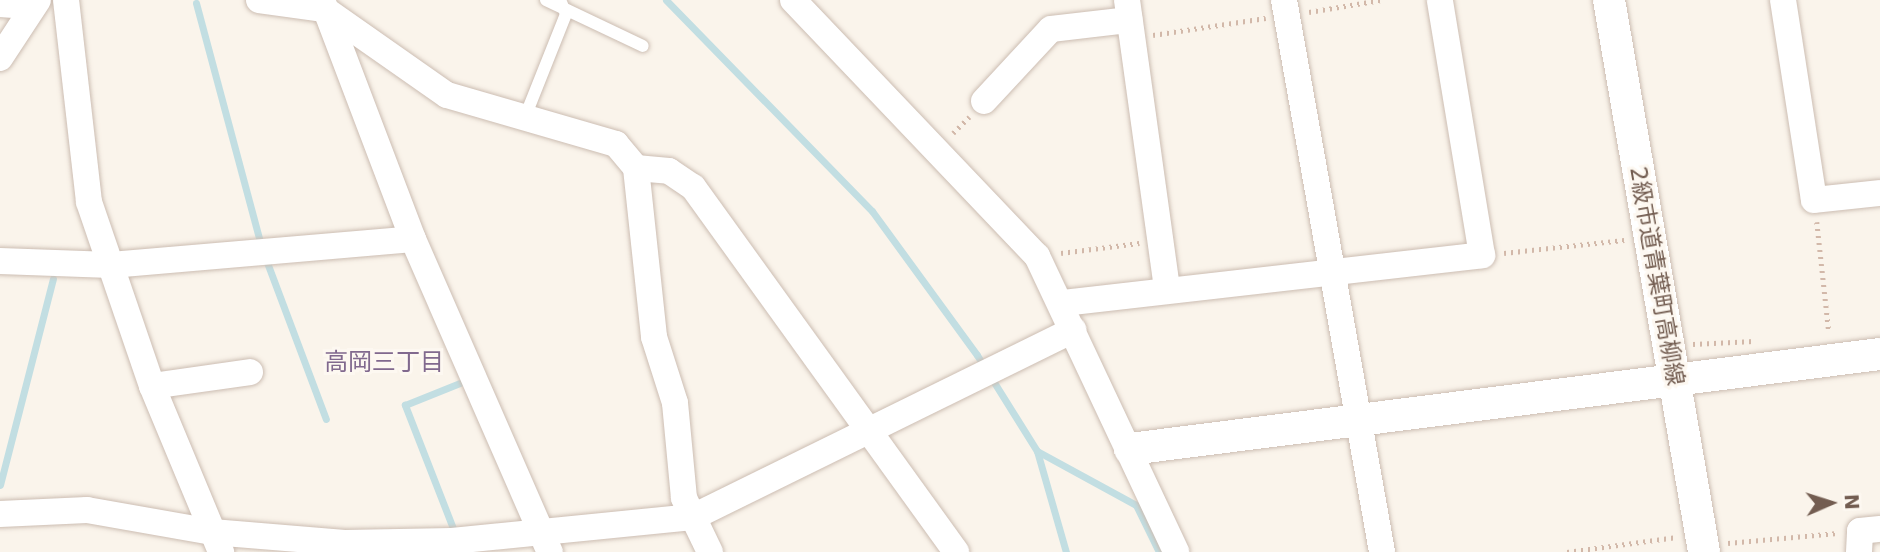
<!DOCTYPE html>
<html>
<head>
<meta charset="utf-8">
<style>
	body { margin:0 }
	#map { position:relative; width:1880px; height:552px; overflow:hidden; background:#faf4eb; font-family:"DejaVu Sans","Noto Sans JP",sans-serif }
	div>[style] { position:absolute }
	.stream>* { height:7px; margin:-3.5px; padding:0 3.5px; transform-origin:3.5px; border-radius:3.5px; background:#c2dee2 }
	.path>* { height:4.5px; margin-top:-2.25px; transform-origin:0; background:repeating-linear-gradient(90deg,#d2b8a9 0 2px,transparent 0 7px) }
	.roads { filter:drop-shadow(0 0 2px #ccbdb2) drop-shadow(0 0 2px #ccbdb2) }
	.service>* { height:12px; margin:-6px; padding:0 6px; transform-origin:6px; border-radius:6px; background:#fff }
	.minor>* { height:26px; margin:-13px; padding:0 13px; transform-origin:13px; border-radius:13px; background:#fff }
	.tertiary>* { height:32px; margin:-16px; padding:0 16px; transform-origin:16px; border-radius:16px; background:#fff }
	span { translate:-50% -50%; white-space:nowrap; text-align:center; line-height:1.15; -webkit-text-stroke:6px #fdf8f1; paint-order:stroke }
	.street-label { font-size:23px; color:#735d51 }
	.neighbourhood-label { font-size:24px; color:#81698e }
	.north { position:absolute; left:1796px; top:468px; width:70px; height:70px; -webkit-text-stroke:5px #fdf8f1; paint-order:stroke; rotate:87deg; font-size:19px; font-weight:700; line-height:28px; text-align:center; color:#735d51 }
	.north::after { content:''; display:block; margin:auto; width:24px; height:32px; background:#735d51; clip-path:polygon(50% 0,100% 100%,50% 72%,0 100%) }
</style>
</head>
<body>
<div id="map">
	<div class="stream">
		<i style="left:666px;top:0;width:295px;rotate:45.7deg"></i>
		<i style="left:872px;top:211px;width:178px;rotate:53.9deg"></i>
		<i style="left:977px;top:355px;width:113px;rotate:58deg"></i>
		<i style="left:1037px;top:451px;width:105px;rotate:74deg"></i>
		<i style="left:196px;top:3px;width:252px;rotate:75deg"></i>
		<i style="left:265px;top:257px;width:173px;rotate:69.4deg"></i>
		<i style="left:1037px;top:451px;width:113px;rotate:28.6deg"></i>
		<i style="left:1136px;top:505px;width:52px;rotate:63.9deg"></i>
		<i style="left:0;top:485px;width:213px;rotate:-75.6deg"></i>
		<i style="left:456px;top:536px;width:141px;rotate:-111.3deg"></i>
		<i style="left:405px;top:405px;width:59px;rotate:-21.8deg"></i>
	</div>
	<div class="path">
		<i style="left:1309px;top:12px;width:73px;rotate:-9.5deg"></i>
		<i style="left:1153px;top:35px;width:114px;rotate:-8.6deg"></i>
		<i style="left:953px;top:133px;width:23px;rotate:-45deg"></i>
		<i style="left:1817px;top:222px;width:111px;rotate:83.8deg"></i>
		<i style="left:1061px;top:253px;width:79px;rotate:-7.3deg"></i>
		<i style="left:1504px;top:253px;width:121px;rotate:-6.2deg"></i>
		<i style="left:1693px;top:344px;width:61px;rotate:-2.8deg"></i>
		<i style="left:1728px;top:543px;width:110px;rotate:-5.2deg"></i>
		<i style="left:1567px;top:552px;width:111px;rotate:-7.8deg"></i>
	</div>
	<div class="roads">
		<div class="service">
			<i style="left:546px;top:0;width:107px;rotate:25.4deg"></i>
			<i style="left:525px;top:117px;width:111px;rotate:-68.3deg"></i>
			<i style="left:566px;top:14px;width:15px;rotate:-113deg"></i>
		</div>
		<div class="minor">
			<i style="left:66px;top:0;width:203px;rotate:83.5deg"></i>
			<i style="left:89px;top:202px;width:194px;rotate:71.1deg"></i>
			<i style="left:152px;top:386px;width:180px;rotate:67.4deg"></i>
			<i style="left:259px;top:0;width:66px;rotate:7.9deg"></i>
			<i style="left:324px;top:9px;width:150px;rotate:35deg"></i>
			<i style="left:447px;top:95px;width:176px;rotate:16.2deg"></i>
			<i style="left:616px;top:144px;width:31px;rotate:50deg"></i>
			<i style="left:636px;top:168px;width:33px;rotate:5deg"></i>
			<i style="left:669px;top:171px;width:29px;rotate:34deg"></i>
			<i style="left:693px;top:187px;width:450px;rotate:54.2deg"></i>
			<i style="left:793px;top:0;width:354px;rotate:46.4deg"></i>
			<i style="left:1037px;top:256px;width:327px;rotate:64.8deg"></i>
			<i style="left:1127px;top:0;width:292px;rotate:82.1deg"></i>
			<i style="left:1284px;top:0;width:561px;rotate:79.93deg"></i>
			<i style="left:1783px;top:0;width:202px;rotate:81.2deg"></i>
			<i style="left:1814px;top:200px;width:66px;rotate:-6.1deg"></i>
			<i style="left:0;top:4px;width:32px;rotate:4deg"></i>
			<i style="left:324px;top:5px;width:250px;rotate:69.2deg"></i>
			<i style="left:413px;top:239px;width:342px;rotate:66.4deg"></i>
			<i style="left:0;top:58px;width:69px;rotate:-56.8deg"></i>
			<i style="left:984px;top:101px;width:98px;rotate:-47.1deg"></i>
			<i style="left:1051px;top:29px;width:79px;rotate:-6.6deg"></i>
			<i style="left:636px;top:168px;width:170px;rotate:83.9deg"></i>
			<i style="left:654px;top:337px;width:69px;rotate:72.3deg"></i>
			<i style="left:675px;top:403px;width:95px;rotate:84.6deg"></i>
			<i style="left:684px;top:498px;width:60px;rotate:64.3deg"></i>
			<i style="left:0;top:261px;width:111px;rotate:2.1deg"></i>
			<i style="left:111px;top:265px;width:303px;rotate:-4.9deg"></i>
			<i style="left:1063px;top:303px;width:422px;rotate:-6.5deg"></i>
			<i style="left:1482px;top:255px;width:258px;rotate:-99.4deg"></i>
			<i style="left:152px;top:386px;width:99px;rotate:-8.1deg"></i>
			<i style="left:0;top:514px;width:87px;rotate:-2.6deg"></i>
			<i style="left:87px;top:510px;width:127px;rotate:10deg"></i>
			<i style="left:212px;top:532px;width:133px;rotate:4.7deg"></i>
			<i style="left:345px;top:543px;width:107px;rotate:-1.1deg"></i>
			<i style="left:452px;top:541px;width:242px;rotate:-5.7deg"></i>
			<i style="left:693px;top:517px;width:424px;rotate:-26.2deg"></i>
			<i style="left:1859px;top:552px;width:21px;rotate:-87deg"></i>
			<i style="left:1860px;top:531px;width:20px;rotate:-6deg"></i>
		</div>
		<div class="tertiary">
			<i style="left:1609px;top:0;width:560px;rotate:80.23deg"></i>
			<i style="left:1130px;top:449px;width:756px;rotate:-7.22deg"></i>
		</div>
	</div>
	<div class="street-label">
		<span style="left:1657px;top:276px;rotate:80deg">2級市道青葉町高柳線</span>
	</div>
	<div class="neighbourhood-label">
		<span style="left:384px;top:363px">高岡三丁目</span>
	</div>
	<div class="north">N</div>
</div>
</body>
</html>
